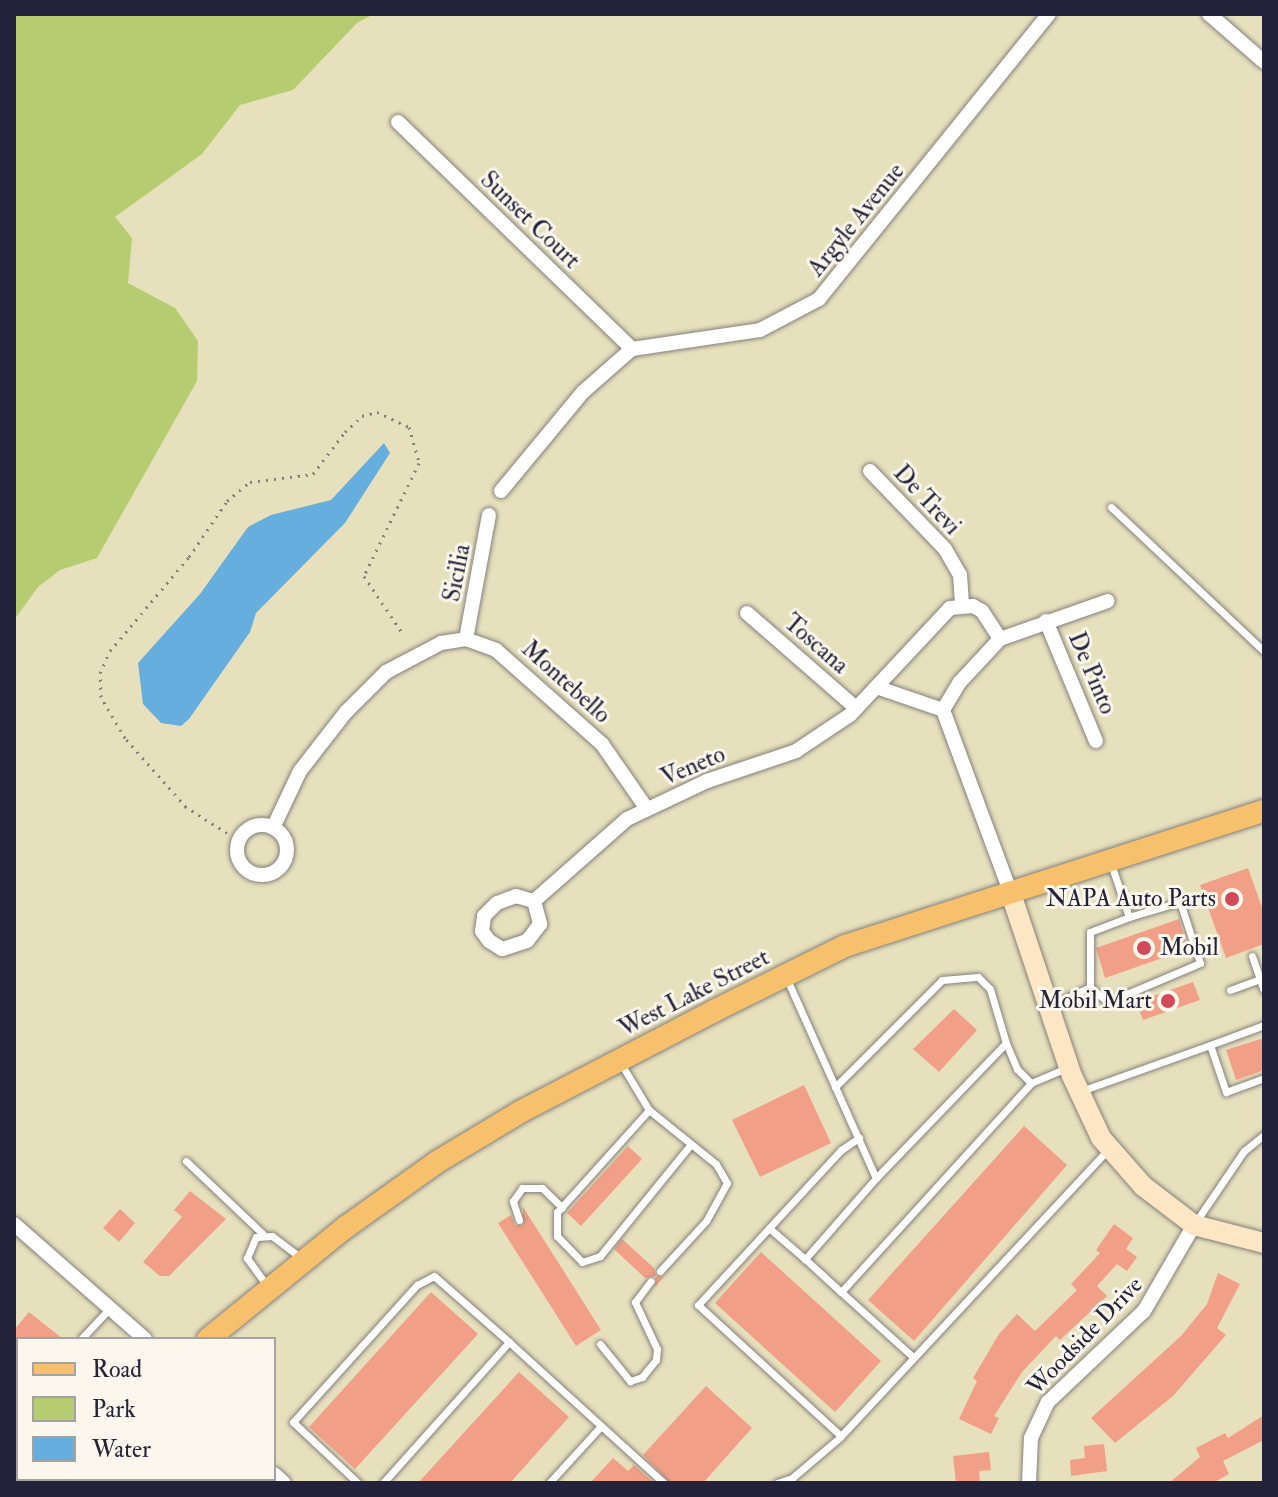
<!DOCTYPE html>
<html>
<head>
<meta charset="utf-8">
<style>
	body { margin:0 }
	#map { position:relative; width:1278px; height:1497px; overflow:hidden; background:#e7e0bd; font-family:"IM FELL Double Pica",serif }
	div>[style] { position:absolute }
	.green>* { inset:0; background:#b6cc71 }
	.water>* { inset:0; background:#65aedd }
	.building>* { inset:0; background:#f29f87 }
	.path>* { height:3px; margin-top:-1.5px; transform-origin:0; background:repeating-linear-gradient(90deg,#84817c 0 2px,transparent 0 8px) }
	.roads { filter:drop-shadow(0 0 2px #84817c) drop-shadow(0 0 2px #84817c) }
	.lane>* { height:7px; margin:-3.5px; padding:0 3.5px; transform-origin:3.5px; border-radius:3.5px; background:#fff }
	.street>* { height:14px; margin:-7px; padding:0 7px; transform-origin:7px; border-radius:7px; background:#fff }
	.street>.ring { margin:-7px; padding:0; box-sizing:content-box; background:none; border:14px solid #fff; border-radius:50% }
	.secondary>* { height:20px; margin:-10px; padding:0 10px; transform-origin:10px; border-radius:10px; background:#fce6c4 }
	.primary>* { height:22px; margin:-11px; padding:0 11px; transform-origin:11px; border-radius:11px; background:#f7c06c }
	.dots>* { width:22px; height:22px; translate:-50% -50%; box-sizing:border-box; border:4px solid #fbf7ec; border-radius:50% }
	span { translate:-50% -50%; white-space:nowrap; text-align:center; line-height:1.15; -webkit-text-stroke:6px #fbf7ec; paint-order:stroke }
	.street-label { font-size:24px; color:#22223b }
	.poi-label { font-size:24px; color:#22223b }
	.right { translate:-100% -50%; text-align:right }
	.left { translate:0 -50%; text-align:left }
	.frame { position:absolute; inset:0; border:16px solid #22223b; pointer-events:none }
	.legend { position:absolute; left:16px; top:1337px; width:260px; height:144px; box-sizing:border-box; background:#fbf7ec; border:2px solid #a4a2a5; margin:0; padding:10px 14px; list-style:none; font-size:24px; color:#22223b }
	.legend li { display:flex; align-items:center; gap:16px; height:40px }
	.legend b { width:40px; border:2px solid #a4a2a5 }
</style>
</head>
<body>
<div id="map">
	<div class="green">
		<i style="clip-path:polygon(14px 14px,374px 14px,357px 23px,293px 90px,240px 105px,202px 154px,115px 217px,132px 238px,128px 283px,175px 308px,198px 341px,197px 381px,97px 558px,60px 570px,38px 587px,14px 620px)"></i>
	</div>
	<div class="water">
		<i style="clip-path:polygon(384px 443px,390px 453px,345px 523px,256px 613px,250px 632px,189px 719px,181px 726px,161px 723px,143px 704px,138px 663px,200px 594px,248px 527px,271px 515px,331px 500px)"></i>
	</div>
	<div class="building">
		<i style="clip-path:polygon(1248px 868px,1264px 913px,1264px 944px,1226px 958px,1200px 885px)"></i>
		<i style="clip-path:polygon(1179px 919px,1188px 949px,1105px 978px,1096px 948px)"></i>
		<i style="clip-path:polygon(1193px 982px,1200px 1000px,1143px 1020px,1136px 1002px)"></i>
		<i style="clip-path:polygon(954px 1009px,977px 1030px,939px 1072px,913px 1049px)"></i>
		<i style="clip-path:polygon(1264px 1038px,1264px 1070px,1236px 1080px,1226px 1050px)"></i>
		<i style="clip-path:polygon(804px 1085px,831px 1143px,760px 1177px,732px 1120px)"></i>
		<i style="clip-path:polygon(1024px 1126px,1067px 1165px,914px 1341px,868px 1300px)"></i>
		<i style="clip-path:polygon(628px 1146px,642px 1159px,581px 1226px,567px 1213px)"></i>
		<i style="clip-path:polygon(190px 1191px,226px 1219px,169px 1276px,160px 1276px,143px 1262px,182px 1217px,174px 1210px)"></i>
		<i style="clip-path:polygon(523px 1207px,601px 1330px,576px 1346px,498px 1223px,511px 1215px,515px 1225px,523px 1225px)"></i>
		<i style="clip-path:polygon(120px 1209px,135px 1223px,119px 1242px,103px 1228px)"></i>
		<i style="clip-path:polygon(1114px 1224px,1133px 1238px,1126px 1249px,1137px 1257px,1127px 1271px,1117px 1264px,1097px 1286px,1107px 1296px,1060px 1340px,1056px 1336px,1022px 1372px,994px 1416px,999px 1418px,991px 1434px,959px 1419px,977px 1381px,973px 1378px,999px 1334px,1017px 1314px,1035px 1331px,1077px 1290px,1071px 1284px,1100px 1253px,1096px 1250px)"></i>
		<i style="clip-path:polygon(622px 1239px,654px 1268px,656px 1276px,664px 1277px,655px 1287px,656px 1276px,645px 1278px,614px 1249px)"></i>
		<i style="clip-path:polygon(761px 1252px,881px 1361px,835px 1412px,715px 1303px)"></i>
		<i style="clip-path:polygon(1218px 1273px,1240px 1284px,1217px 1328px,1226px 1335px,1173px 1396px,1115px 1443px,1091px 1418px,1182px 1335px,1207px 1304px)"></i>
		<i style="clip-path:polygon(431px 1292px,478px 1334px,355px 1469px,309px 1427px)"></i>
		<i style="clip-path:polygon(29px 1312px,63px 1339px,14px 1339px,14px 1330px)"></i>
		<i style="clip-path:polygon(519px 1372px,569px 1417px,510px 1483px,418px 1483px)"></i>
		<i style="clip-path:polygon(706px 1386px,752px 1428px,703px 1483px,670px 1483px,643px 1455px)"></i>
		<i style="clip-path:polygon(1264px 1415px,1264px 1440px,1223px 1461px,1229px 1474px,1213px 1483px,1169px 1483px,1200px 1457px,1196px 1448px,1225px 1433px,1228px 1438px)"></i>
		<i style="clip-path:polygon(1104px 1444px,1107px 1471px,1071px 1476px,1070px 1460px,1085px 1458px,1084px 1446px)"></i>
		<i style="clip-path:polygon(989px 1452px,991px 1470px,979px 1471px,980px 1482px,956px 1483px,953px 1456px)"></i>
		<i style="clip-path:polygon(613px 1458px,628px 1471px,634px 1465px,654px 1483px,590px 1483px)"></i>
	</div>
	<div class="path">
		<i style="left:227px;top:833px;width:49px;rotate:-147.6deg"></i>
		<i style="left:186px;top:807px;width:92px;rotate:-131.5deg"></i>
		<i style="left:125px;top:738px;width:48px;rotate:-120.3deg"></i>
		<i style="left:101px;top:697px;width:24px;rotate:-92deg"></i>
		<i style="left:100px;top:673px;width:24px;rotate:-66deg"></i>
		<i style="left:110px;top:651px;width:123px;rotate:-50deg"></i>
		<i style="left:189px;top:557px;width:68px;rotate:-55.8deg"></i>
		<i style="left:227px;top:501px;width:30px;rotate:-40deg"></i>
		<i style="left:250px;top:482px;width:64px;rotate:-7.2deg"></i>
		<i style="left:313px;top:474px;width:53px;rotate:-52.7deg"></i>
		<i style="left:345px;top:432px;width:23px;rotate:-43deg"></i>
		<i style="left:362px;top:416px;width:16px;rotate:-15deg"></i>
		<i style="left:377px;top:412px;width:35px;rotate:25deg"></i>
		<i style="left:409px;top:427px;width:37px;rotate:74deg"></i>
		<i style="left:419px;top:463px;width:126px;rotate:116deg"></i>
		<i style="left:364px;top:576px;width:70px;rotate:56.1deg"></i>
	</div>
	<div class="roads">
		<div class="lane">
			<i style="left:1111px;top:507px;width:210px;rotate:43.3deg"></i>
			<i style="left:1252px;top:956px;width:36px;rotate:71deg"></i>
			<i style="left:786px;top:977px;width:220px;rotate:65.9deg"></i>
			<i style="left:876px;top:1178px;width:108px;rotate:131.2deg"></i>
			<i style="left:805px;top:1259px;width:49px;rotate:42.5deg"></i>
			<i style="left:1090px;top:987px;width:55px;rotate:-90deg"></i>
			<i style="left:1090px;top:932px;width:45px;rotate:-20.9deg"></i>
			<i style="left:1230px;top:990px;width:32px;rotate:-20deg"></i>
			<i style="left:1051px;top:1006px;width:43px;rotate:-26deg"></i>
			<i style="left:1090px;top:987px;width:23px;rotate:40deg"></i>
			<i style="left:1108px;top:1002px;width:100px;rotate:-23deg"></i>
			<i style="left:1200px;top:963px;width:64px;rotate:-108.2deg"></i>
			<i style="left:1180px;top:902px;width:53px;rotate:163.6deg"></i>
			<i style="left:1129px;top:917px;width:56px;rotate:-108.8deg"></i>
			<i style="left:1210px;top:1045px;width:58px;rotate:-20.3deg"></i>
			<i style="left:620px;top:1062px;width:56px;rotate:58.9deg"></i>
			<i style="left:649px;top:1110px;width:86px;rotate:38.9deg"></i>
			<i style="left:716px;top:1164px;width:22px;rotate:60deg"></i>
			<i style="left:727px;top:1183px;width:43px;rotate:118.9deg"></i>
			<i style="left:706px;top:1221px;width:68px;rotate:132.6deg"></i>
			<i style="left:835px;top:1087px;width:151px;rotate:-45deg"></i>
			<i style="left:942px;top:980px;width:36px;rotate:-5deg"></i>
			<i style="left:978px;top:977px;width:17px;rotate:45deg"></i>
			<i style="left:990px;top:989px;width:56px;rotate:73.5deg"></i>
			<i style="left:1081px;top:1091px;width:137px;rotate:-19.6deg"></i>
			<i style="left:1210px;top:1045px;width:50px;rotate:71.2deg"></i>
			<i style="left:1226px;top:1092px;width:40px;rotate:-20.2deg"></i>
			<i style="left:649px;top:1110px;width:137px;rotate:132deg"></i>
			<i style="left:557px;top:1212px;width:24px;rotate:90deg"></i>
			<i style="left:557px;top:1236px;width:36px;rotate:46deg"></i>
			<i style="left:582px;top:1262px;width:19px;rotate:-18deg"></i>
			<i style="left:600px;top:1256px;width:144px;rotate:-50.9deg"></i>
			<i style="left:186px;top:1161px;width:106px;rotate:43.5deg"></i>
			<i style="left:876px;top:1178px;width:187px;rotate:-46.1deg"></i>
			<i style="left:1006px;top:1043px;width:28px;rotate:67deg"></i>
			<i style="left:1017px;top:1069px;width:20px;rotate:45deg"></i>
			<i style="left:519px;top:1220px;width:20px;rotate:-108deg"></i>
			<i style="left:513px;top:1201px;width:16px;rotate:-55deg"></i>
			<i style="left:522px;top:1188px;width:20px"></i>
			<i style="left:542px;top:1188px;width:28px;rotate:44deg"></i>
			<i style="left:1195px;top:1223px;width:87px;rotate:-55.8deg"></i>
			<i style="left:1244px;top:1151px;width:26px;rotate:-39deg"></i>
			<i style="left:769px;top:1228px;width:48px;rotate:40.7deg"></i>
			<i style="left:268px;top:1287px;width:36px;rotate:-126deg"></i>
			<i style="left:247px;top:1258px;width:23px;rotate:-67deg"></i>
			<i style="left:256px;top:1237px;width:16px;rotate:-4deg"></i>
			<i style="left:272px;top:1236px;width:38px;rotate:37deg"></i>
			<i style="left:81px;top:1339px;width:42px;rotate:-46.9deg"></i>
			<i style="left:509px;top:1342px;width:210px;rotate:42.3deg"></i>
			<i style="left:600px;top:1344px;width:48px;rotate:51deg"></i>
			<i style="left:630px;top:1381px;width:13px;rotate:-18deg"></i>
			<i style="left:642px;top:1377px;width:22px;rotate:-51deg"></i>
			<i style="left:656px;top:1360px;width:11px;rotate:-85deg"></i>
			<i style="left:657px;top:1349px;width:52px;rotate:-115.1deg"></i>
			<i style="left:635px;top:1302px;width:26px;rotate:-53deg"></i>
			<i style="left:913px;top:1357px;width:97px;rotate:-137.9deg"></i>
			<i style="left:841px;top:1292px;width:282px;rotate:-47.7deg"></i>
			<i style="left:1031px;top:1083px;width:39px;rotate:-23deg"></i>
			<i style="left:14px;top:1411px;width:6px;rotate:-45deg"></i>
			<i style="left:841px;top:1436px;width:194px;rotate:-137.5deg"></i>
			<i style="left:698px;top:1305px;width:211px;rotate:-47.3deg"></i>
			<i style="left:841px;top:1150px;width:22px;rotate:-34deg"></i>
			<i style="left:14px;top:1455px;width:6px;rotate:45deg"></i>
			<i style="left:358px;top:1483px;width:89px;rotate:-136.8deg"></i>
			<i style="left:293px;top:1422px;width:185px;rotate:-47.9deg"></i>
			<i style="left:417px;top:1285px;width:19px;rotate:-28deg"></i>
			<i style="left:434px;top:1276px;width:100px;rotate:41.3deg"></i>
			<i style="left:509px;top:1342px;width:189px;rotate:131.8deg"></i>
			<i style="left:549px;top:1483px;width:77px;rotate:-47.6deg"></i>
			<i style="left:777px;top:1483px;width:16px;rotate:-18deg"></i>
			<i style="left:792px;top:1478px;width:62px;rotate:-40.4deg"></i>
			<i style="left:839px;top:1438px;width:396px;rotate:-47deg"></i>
		</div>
		<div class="street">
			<i style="left:1209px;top:14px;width:73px;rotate:41.1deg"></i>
			<i style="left:398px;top:122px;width:326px;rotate:44.1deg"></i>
			<i style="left:870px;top:471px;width:108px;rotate:46.1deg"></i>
			<i style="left:945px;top:549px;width:30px;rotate:60deg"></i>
			<i style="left:960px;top:575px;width:30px;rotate:86deg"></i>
			<i style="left:501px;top:491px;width:129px;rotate:-50.4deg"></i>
			<i style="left:583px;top:392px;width:65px;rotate:-41.3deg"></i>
			<i style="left:632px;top:349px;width:129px;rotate:-8.4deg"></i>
			<i style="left:760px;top:330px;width:67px;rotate:-27.7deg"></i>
			<i style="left:819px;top:299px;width:366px;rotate:-51.1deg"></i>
			<i style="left:747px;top:613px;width:145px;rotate:41.1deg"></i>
			<i style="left:1046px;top:621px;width:130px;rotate:67.4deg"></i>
			<i style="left:466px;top:639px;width:126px;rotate:-79.5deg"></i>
			<i style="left:876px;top:687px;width:71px;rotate:18.9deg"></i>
			<i style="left:943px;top:710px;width:193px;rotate:69.7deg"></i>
			<i style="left:943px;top:710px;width:33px;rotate:-59deg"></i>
			<i style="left:960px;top:682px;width:59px;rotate:-47.1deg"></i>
			<i class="ring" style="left:237px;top:825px;width:36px;height:36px"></i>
			<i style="left:273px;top:828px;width:63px;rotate:-64.7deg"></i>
			<i style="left:300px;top:771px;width:75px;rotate:-52.1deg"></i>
			<i style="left:346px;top:712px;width:57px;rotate:-45deg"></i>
			<i style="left:386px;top:672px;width:62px;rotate:-27.8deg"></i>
			<i style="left:441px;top:643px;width:25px;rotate:-9deg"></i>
			<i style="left:466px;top:639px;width:32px;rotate:20deg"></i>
			<i style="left:496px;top:650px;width:142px;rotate:41.6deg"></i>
			<i style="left:602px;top:744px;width:79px;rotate:55.3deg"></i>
			<i style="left:534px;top:901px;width:24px;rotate:75deg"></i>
			<i style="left:540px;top:924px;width:21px;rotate:127deg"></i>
			<i style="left:527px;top:941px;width:26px;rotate:162deg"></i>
			<i style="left:502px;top:949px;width:15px;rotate:-148deg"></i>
			<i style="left:489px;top:941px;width:12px;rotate:-125deg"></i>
			<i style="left:482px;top:931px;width:15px;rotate:-82deg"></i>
			<i style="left:484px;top:916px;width:18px;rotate:-45deg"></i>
			<i style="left:497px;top:903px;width:20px;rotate:-20deg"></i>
			<i style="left:516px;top:896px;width:19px;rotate:16deg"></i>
			<i style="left:534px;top:901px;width:124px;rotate:-41.4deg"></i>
			<i style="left:627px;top:819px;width:89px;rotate:-25.4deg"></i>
			<i style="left:707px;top:781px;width:94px;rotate:-18.6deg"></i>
			<i style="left:796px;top:751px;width:65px;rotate:-33.7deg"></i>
			<i style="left:850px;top:715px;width:146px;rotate:-46.9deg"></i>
			<i style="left:950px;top:608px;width:23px;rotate:-5deg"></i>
			<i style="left:973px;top:606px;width:10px;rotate:29deg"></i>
			<i style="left:982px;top:611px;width:33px;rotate:57deg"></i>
			<i style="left:1000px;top:639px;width:114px;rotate:-19.4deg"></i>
			<i style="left:14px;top:1224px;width:174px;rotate:41.3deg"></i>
			<i style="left:274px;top:1474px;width:13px;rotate:42deg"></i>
			<i style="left:1029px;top:1483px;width:45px;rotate:-87.5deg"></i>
			<i style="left:1031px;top:1438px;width:40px;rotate:-65deg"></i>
			<i style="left:1048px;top:1402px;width:132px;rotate:-43.5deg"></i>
			<i style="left:1144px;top:1311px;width:99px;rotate:-59.8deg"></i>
		</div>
		<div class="secondary">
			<i style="left:1010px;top:891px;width:195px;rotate:71.5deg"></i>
			<i style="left:1072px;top:1076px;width:68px;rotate:64.9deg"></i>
			<i style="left:1101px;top:1138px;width:64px;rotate:48.8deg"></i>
			<i style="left:1143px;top:1186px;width:64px;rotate:37.4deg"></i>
			<i style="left:1194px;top:1225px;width:72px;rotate:14.4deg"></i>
		</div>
		<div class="primary">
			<i style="left:208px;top:1339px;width:178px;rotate:-39.1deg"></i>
			<i style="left:346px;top:1227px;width:112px;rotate:-35.5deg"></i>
			<i style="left:437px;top:1162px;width:99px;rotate:-31deg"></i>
			<i style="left:522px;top:1111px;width:216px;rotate:-27.5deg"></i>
			<i style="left:714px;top:1011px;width:146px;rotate:-26.4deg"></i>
			<i style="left:845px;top:946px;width:440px;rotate:-17.9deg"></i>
			<i style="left:42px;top:1483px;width:6px;rotate:-39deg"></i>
		</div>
	</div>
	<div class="dots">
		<i style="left:1232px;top:899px;background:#d1495b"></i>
		<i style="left:1144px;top:948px;background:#d1495b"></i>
		<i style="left:1168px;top:1001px;background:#d1495b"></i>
	</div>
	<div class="street-label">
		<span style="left:530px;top:220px;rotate:44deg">Sunset Court</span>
		<span style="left:856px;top:220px;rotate:-51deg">Argyle Avenue</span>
		<span style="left:927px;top:500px;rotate:47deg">De Trevi</span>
		<span style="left:457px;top:573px;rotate:-79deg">Sicilia</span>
		<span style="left:816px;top:644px;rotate:41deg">Toscana</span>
		<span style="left:1092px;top:673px;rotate:67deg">De Pinto</span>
		<span style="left:566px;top:682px;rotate:42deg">Montebello</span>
		<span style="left:693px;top:766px;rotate:-23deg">Veneto</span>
		<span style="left:694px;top:993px;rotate:-27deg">West Lake Street</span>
		<span style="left:1085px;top:1336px;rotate:-46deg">Woodside Drive</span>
	</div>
	<div class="poi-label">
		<span class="right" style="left:1216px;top:899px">NAPA Auto Parts</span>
		<span class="left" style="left:1160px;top:948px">Mobil</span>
		<span class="right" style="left:1152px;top:1001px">Mobil Mart</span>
	</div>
	<div class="frame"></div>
	<ul class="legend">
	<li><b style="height:10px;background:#f7c06c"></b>Road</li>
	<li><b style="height:22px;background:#b6cc71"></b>Park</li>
	<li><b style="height:22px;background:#65aedd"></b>Water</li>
	</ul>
</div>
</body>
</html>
